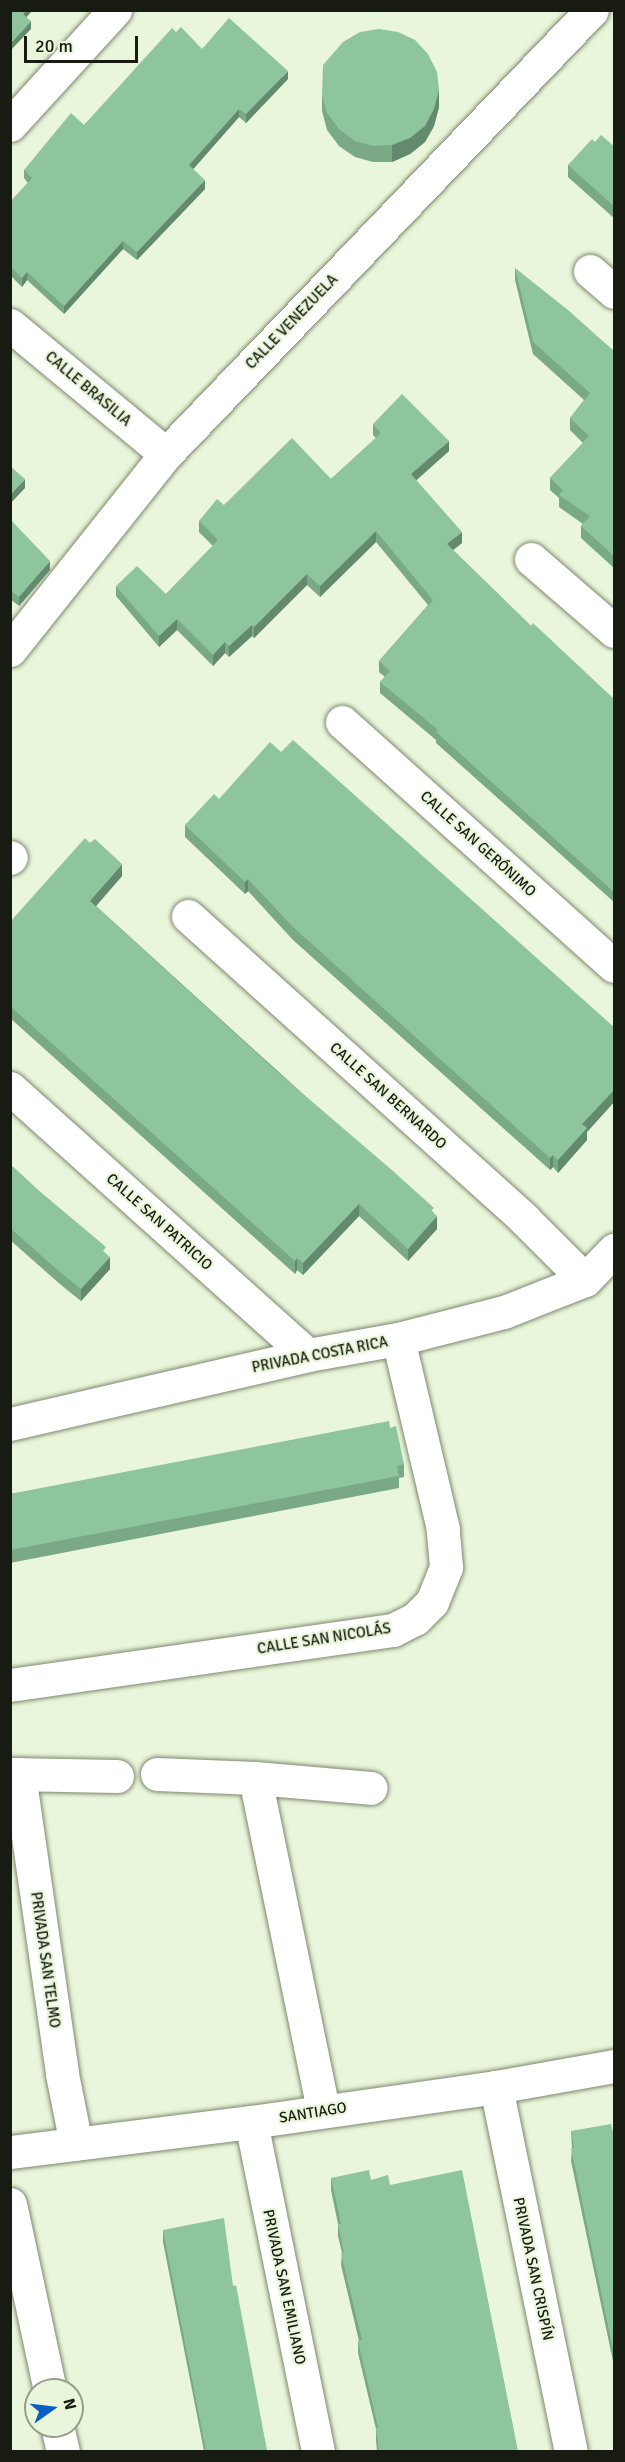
<!DOCTYPE html>
<html>
<head>
<meta charset="utf-8">
<style>
	body { margin:0 }
	#map { position:relative; width:625px; height:2462px; overflow:hidden; background:#eaf6db; font-family:Signika,sans-serif }
	div>[style] { position:absolute }
	.roads { filter:drop-shadow(0 0 2px #7d886f) drop-shadow(0 0 2px #7d886f) }
	.minor>* { height:33px; margin:-16.5px; padding:0 16.5px; transform-origin:16.5px; border-radius:16.5px; background:#fff }
	.wall>* { inset:0; background:#7aa986 }
	.shaded-wall>* { inset:0; background:#638a6d }
	.building>* { inset:0; background:#8ec59c }
	span { translate:-50% -50%; white-space:nowrap; text-align:center; line-height:1.15; -webkit-text-stroke:4.5px #eaf6db; paint-order:stroke }
	.street-label { font-size:15px; color:#171b12 }
	.frame { position:absolute; inset:0; border:12px solid #171b12; pointer-events:none }
	.north { position:absolute; left:24px; top:2378px; width:60px; height:60px; box-sizing:border-box; background:#eaf6db; border:2px solid #969e8b; border-radius:50%; rotate:76deg; font-size:16px; font-weight:700; line-height:24px; text-align:center; color:#171b12 }
	.north::after { content:''; display:block; margin:auto; width:21px; height:27px; background:#0d5dc7; clip-path:polygon(50% 0,100% 100%,50% 72%,0 100%) }
	.scale { position:absolute; left:24px; top:36px; width:114px; height:27px; box-sizing:border-box; border:3px solid #171b12; border-top:0; padding-left:8px; font-size:18px; line-height:21px; white-space:nowrap; color:#171b12; -webkit-text-stroke:4px #eaf6db; paint-order:stroke }
</style>
</head>
<body>
<div id="map">
	<div class="roads">
		<div class="minor">
			<i style="left:10px;top:125px;width:156px;rotate:-47.6deg"></i>
			<i style="left:590px;top:271px;width:32px;rotate:41deg"></i>
			<i style="left:10px;top:325px;width:202px;rotate:39.6deg"></i>
			<i style="left:531px;top:559px;width:110px;rotate:40.9deg"></i>
			<i style="left:10px;top:650px;width:251px;rotate:-51.5deg"></i>
			<i style="left:166px;top:454px;width:615px;rotate:-46.19deg"></i>
			<i style="left:342px;top:722px;width:365px;rotate:41.9deg"></i>
			<i style="left:10px;top:858px;width:1px;rotate:-45deg"></i>
			<i style="left:188px;top:916px;width:452px;rotate:42deg"></i>
			<i style="left:524px;top:1219px;width:86px;rotate:45deg"></i>
			<i style="left:10px;top:1088px;width:400px;rotate:41.9deg"></i>
			<i style="left:10px;top:1424px;width:306px;rotate:-13deg"></i>
			<i style="left:308px;top:1355px;width:91px;rotate:-10.1deg"></i>
			<i style="left:398px;top:1339px;width:109px;rotate:-14.3deg"></i>
			<i style="left:504px;top:1312px;width:87px;rotate:-21.6deg"></i>
			<i style="left:585px;top:1280px;width:42px;rotate:-46deg"></i>
			<i style="left:10px;top:1685px;width:387px;rotate:-8.2deg"></i>
			<i style="left:393px;top:1630px;width:25px;rotate:-27deg"></i>
			<i style="left:415px;top:1619px;width:24px;rotate:-45deg"></i>
			<i style="left:432px;top:1602px;width:38px;rotate:-68deg"></i>
			<i style="left:446px;top:1567px;width:38px;rotate:-95deg"></i>
			<i style="left:443px;top:1529px;width:195px;rotate:-103.3deg"></i>
			<i style="left:10px;top:1774px;width:107px;rotate:1.1deg"></i>
			<i style="left:19px;top:1774px;width:303px;rotate:81.8deg"></i>
			<i style="left:62px;top:2074px;width:71px;rotate:78.7deg"></i>
			<i style="left:157px;top:1774px;width:98px;rotate:2.3deg"></i>
			<i style="left:255px;top:1778px;width:116px;rotate:4.9deg"></i>
			<i style="left:255px;top:1778px;width:339px;rotate:78.4deg"></i>
			<i style="left:496px;top:2087px;width:373px;rotate:78.4deg"></i>
			<i style="left:251px;top:2122px;width:337px;rotate:78.5deg"></i>
			<i style="left:10px;top:2152px;width:243px;rotate:-7.1deg"></i>
			<i style="left:251px;top:2122px;width:247px;rotate:-8.1deg"></i>
			<i style="left:496px;top:2087px;width:120px;rotate:-10.1deg"></i>
			<i style="left:10px;top:2204px;width:190px;rotate:77.9deg"></i>
			<i style="left:57px;top:2426px;width:27px;rotate:77deg"></i>
		</div>
	</div>
	<div class="wall">
		<i style="clip-path:polygon(176px 32px,202px 49px,288px 79px,246px 123px,239px 117px,193px 169px,205px 189px,137px 260px,123px 249px,64px 314px,27px 280px,22px 287px,10px 275px,10px 202px,28px 183px,24px 178px,24px 170px,84px 125px)"></i>
		<i style="clip-path:polygon(322px 95px,439px 107px,434px 126px,425px 142px,410px 154px,392px 162px,373px 162px,355px 157px,339px 146px,327px 130px,322px 111px)"></i>
		<i style="clip-path:polygon(595px 142px,615px 147px,615px 219px,568px 177px,568px 165px)"></i>
		<i style="clip-path:polygon(515px 268px,615px 352px,615px 569px,581px 538px,581px 526px,583px 524px,559px 507px,559px 498px,550px 490px,550px 478px,583px 443px,570px 430px,570px 418px,584px 400px,533px 354px,515px 280px)"></i>
		<i style="clip-path:polygon(373px 424px,449px 451px,416px 480px,462px 543px,453px 550px,531px 626px,615px 700px,615px 903px,436px 743px,436px 740px,380px 693px,380px 682px,385px 677px,379px 672px,379px 661px,428px 605px,376px 542px,320px 597px,307px 585px,254px 638px,252px 636px,229px 657px,225px 653px,213px 666px,177px 630px,159px 647px,116px 596px,116px 586px,166px 594px,213px 546px,199px 532px,199px 521px,224px 505px,331px 479px,376px 438px,373px 435px)"></i>
		<i style="clip-path:polygon(10px 519px,50px 570px,19px 606px,10px 599px)"></i>
		<i style="clip-path:polygon(219px 799px,615px 1028px,615px 1101px,587px 1132px,587px 1140px,558px 1173px,553px 1167px,550px 1170px,293px 940px,248px 891px,245px 894px,185px 837px,185px 825px)"></i>
		<i style="clip-path:polygon(122px 876px,96px 906px,434px 1213px,437px 1229px,408px 1261px,359px 1216px,303px 1275px,297px 1270px,295px 1274px,10px 1018px,10px 922px)"></i>
		<i style="clip-path:polygon(10px 1164px,106px 1254px,110px 1269px,81px 1301px,61px 1285px,10px 1240px)"></i>
		<i style="clip-path:polygon(390px 1428px,404px 1464px,404px 1477px,399px 1478px,399px 1488px,10px 1563px,10px 1494px)"></i>
		<i style="clip-path:polygon(571px 2131px,615px 2132px,615px 2371px,571px 2161px,572px 2148px)"></i>
		<i style="clip-path:polygon(331px 2178px,371px 2180px,390px 2185px,518px 2451px,377px 2451px,376px 2440px,376px 2429px,358px 2353px,358px 2341px,359px 2341px,341px 2265px,342px 2253px,338px 2236px,338px 2224px,331px 2190px)"></i>
		<i style="clip-path:polygon(163px 2230px,233px 2286px,267px 2451px,204px 2451px,163px 2242px)"></i>
	</div>
	<div class="shaded-wall">
		<i style="clip-path:polygon(26px 10px,33px 10px,23px 21px,23px 14px)"></i>
		<i style="clip-path:polygon(31px 21px,31px 29px,10px 51px,10px 44px)"></i>
		<i style="clip-path:polygon(288px 71px,288px 79px,246px 123px,246px 114px)"></i>
		<i style="clip-path:polygon(439px 90px,439px 107px,434px 126px,425px 142px,410px 154px,392px 162px,392px 145px)"></i>
		<i style="clip-path:polygon(239px 109px,239px 117px,189px 174px,189px 165px)"></i>
		<i style="clip-path:polygon(205px 180px,205px 189px,137px 260px,137px 252px)"></i>
		<i style="clip-path:polygon(123px 241px,123px 249px,64px 314px,64px 306px)"></i>
		<i style="clip-path:polygon(27px 272px,27px 280px,22px 287px,22px 278px)"></i>
		<i style="clip-path:polygon(449px 441px,449px 451px,411px 485px,411px 474px)"></i>
		<i style="clip-path:polygon(25px 479px,25px 488px,10px 504px,10px 495px)"></i>
		<i style="clip-path:polygon(376px 531px,376px 542px,320px 597px,320px 586px)"></i>
		<i style="clip-path:polygon(462px 532px,462px 543px,447px 555px,447px 544px)"></i>
		<i style="clip-path:polygon(50px 561px,50px 570px,19px 606px,19px 597px)"></i>
		<i style="clip-path:polygon(307px 574px,307px 585px,254px 638px,254px 627px)"></i>
		<i style="clip-path:polygon(177px 619px,177px 630px,159px 647px,159px 636px)"></i>
		<i style="clip-path:polygon(252px 625px,252px 636px,229px 657px,229px 646px)"></i>
		<i style="clip-path:polygon(225px 642px,225px 653px,213px 666px,213px 655px)"></i>
		<i style="clip-path:polygon(122px 864px,122px 876px,90px 913px,90px 901px)"></i>
		<i style="clip-path:polygon(248px 879px,248px 891px,245px 894px,245px 882px)"></i>
		<i style="clip-path:polygon(615px 1089px,615px 1101px,587px 1132px,587px 1140px,558px 1173px,558px 1160px,582px 1124px)"></i>
		<i style="clip-path:polygon(553px 1155px,553px 1167px,550px 1170px,550px 1158px)"></i>
		<i style="clip-path:polygon(359px 1204px,359px 1216px,303px 1275px,303px 1263px)"></i>
		<i style="clip-path:polygon(437px 1216px,437px 1229px,408px 1261px,408px 1249px)"></i>
		<i style="clip-path:polygon(110px 1257px,110px 1269px,81px 1301px,81px 1289px)"></i>
		<i style="clip-path:polygon(297px 1258px,297px 1270px,295px 1274px,295px 1261px)"></i>
	</div>
	<div class="building">
		<i style="clip-path:polygon(10px 10px,26px 10px,23px 14px,31px 21px,10px 44px)"></i>
		<i style="clip-path:polygon(229px 18px,288px 71px,246px 114px,239px 109px,189px 165px,205px 180px,137px 252px,123px 241px,64px 306px,27px 272px,22px 278px,10px 266px,10px 242px,12px 241px,10px 240px,10px 202px,32px 178px,24px 170px,71px 113px,84px 125px,172px 28px,176px 32px,181px 27px,202px 49px)"></i>
		<i style="clip-path:polygon(379px 29px,398px 32px,415px 40px,428px 54px,437px 72px,439px 90px,434px 109px,425px 126px,410px 138px,392px 145px,373px 146px,355px 141px,339px 129px,327px 113px,322px 95px,323px 65px,343px 42px,360px 32px)"></i>
		<i style="clip-path:polygon(601px 135px,615px 147px,615px 207px,568px 165px,592px 139px,595px 142px)"></i>
		<i style="clip-path:polygon(515px 268px,568px 310px,615px 352px,615px 557px,581px 526px,590px 516px,559px 495px,563px 490px,550px 478px,589px 436px,570px 418px,590px 393px,533px 342px)"></i>
		<i style="clip-path:polygon(402px 394px,449px 441px,411px 474px,462px 532px,447px 544px,531px 626px,533px 623px,615px 700px,615px 893px,436px 732px,438px 730px,380px 682px,390px 671px,379px 661px,433px 600px,376px 531px,320px 586px,307px 574px,254px 627px,252px 625px,229px 646px,225px 642px,213px 655px,177px 619px,159px 636px,116px 586px,137px 566px,166px 594px,218px 540px,199px 521px,217px 499px,224px 505px,292px 438px,331px 479px,381px 433px,373px 424px)"></i>
		<i style="clip-path:polygon(10px 466px,25px 479px,10px 495px)"></i>
		<i style="clip-path:polygon(10px 519px,50px 561px,19px 597px,10px 590px)"></i>
		<i style="clip-path:polygon(293px 740px,615px 1028px,615px 1089px,582px 1124px,587px 1128px,558px 1160px,553px 1155px,550px 1158px,293px 927px,248px 879px,245px 882px,185px 825px,214px 794px,219px 799px,270px 742px,281px 752px)"></i>
		<i style="clip-path:polygon(85px 838px,90px 843px,95px 839px,122px 864px,90px 901px,274px 1069px,393px 1171px,434px 1208px,431px 1211px,437px 1216px,408px 1249px,359px 1204px,303px 1263px,297px 1258px,295px 1261px,10px 1006px,10px 922px)"></i>
		<i style="clip-path:polygon(10px 1164px,37px 1189px,106px 1247px,103px 1251px,110px 1257px,81px 1289px,61px 1273px,10px 1228px)"></i>
		<i style="clip-path:polygon(389px 1421px,390px 1428px,396px 1426px,404px 1464px,397px 1466px,399px 1476px,10px 1550px,10px 1494px)"></i>
		<i style="clip-path:polygon(611px 2124px,613px 2132px,615px 2132px,615px 2359px,571px 2148px,574px 2148px,571px 2131px)"></i>
		<i style="clip-path:polygon(369px 2170px,371px 2180px,388px 2175px,390px 2185px,462px 2170px,518px 2451px,379px 2451px,376px 2428px,378px 2427px,358px 2341px,362px 2340px,341px 2253px,344px 2252px,338px 2224px,341px 2224px,331px 2178px)"></i>
		<i style="clip-path:polygon(224px 2218px,233px 2286px,236px 2285px,267px 2451px,206px 2451px,163px 2230px)"></i>
	</div>
	<div class="street-label">
		<span style="left:292px;top:322px;rotate:-46deg">CALLE VENEZUELA</span>
		<span style="left:88px;top:389px;rotate:40deg">CALLE BRASILIA</span>
		<span style="left:478px;top:844px;rotate:42deg">CALLE SAN GERÓNIMO</span>
		<span style="left:388px;top:1096px;rotate:42deg">CALLE SAN BERNARDO</span>
		<span style="left:159px;top:1222px;rotate:42deg">CALLE SAN PATRICIO</span>
		<span style="left:320px;top:1355px;rotate:-11deg">PRIVADA COSTA RICA</span>
		<span style="left:324px;top:1639px;rotate:-9deg">CALLE SAN NICOLÁS</span>
		<span style="left:45px;top:1960px;rotate:82deg">PRIVADA SAN TELMO</span>
		<span style="left:313px;top:2113px;rotate:-9deg">SANTIAGO</span>
		<span style="left:533px;top:2269px;rotate:78deg">PRIVADA SAN CRISPÍN</span>
		<span style="left:284px;top:2287px;rotate:78deg">PRIVADA SAN EMILIANO</span>
	</div>
	<div class="frame"></div>
	<div class="north">N</div>
	<div class="scale">20 m</div>
</div>
</body>
</html>
